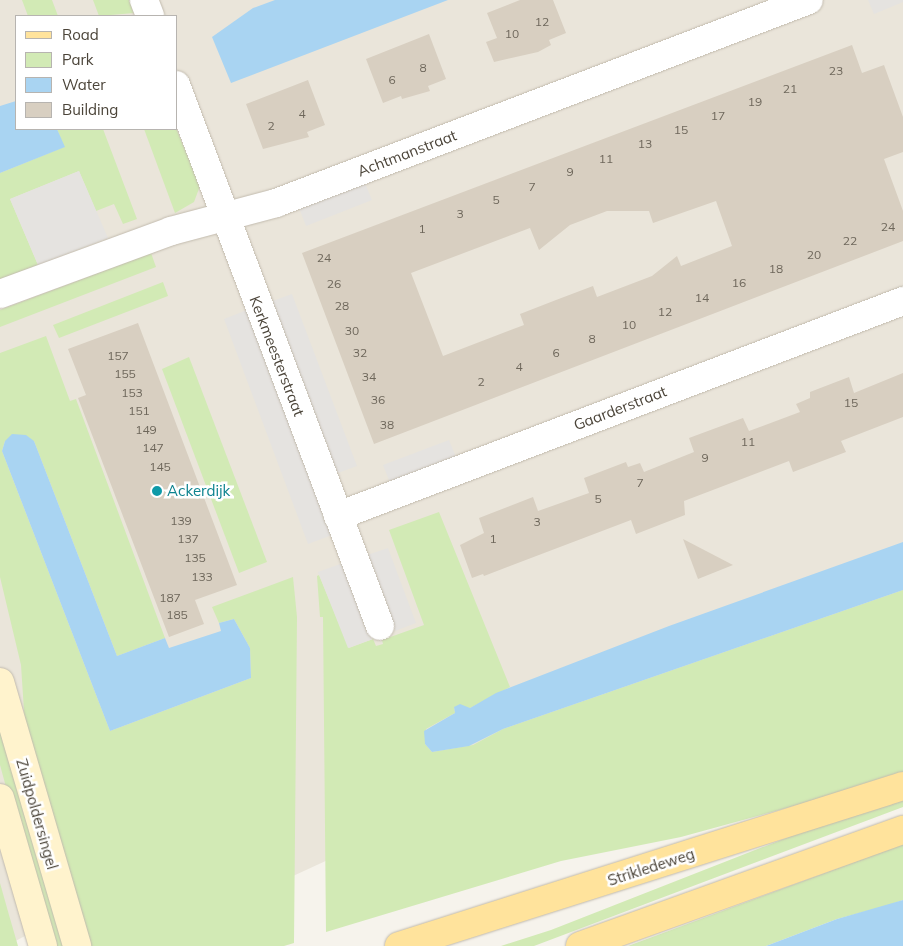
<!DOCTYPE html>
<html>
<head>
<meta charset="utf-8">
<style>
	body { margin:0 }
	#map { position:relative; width:903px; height:946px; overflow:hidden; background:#f6f3ec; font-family:Mulish,sans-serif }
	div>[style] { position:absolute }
	.residential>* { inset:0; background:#eae5da }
	.green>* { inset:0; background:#d2eab5 }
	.parking>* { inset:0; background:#e5e3e0 }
	.water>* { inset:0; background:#a9d4f2 }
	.building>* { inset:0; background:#d8cfc1 }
	.roads { filter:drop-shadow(0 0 1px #c2bbae) drop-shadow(0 0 1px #c2bbae) }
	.street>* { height:28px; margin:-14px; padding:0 14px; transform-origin:14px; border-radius:14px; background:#fff }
	.secondary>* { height:28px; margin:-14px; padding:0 14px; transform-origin:14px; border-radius:14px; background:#fff3cd }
	.primary>* { height:28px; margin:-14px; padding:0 14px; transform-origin:14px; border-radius:14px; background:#ffe39c }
	.dots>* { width:14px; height:14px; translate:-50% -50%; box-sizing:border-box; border:2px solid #fff; border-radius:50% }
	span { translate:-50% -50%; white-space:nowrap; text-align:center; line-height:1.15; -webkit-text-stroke:5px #fff; paint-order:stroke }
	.number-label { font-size:12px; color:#6e675b }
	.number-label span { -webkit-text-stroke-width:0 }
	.street-label { font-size:15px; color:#4b4439 }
	.culture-label { font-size:15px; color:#0d838f }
	.left { translate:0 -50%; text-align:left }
	.legend { position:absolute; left:15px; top:15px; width:162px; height:115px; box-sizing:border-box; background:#fff; border:1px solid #b7b4b0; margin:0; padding:6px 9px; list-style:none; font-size:15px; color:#4b4439 }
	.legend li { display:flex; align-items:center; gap:10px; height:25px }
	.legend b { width:25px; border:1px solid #b7b4b0 }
</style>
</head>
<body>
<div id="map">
	<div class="residential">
		<i style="clip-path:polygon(evenodd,0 0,903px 0,903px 595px,239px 901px,59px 918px,6px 946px,0 946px,0 0,16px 16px,176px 16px,176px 129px,16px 129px,16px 16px)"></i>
	</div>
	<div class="green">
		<i style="clip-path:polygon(22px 0,52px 0,58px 16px,28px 16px)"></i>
		<i style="clip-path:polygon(93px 0,129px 0,134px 13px,99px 16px)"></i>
		<i style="clip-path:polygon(176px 128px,200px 186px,194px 202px,175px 213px,144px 129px)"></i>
		<i style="clip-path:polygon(57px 129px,103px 129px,137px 219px,123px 224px,114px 204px,96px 211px,79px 171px,10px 199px,38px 265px,0 280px,0 173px,64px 147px)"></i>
		<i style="clip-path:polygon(151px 253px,156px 267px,0 327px,0 310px)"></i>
		<i style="clip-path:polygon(163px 282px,168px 296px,59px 338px,53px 325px)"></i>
		<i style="clip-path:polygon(46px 336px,70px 401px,76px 399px,165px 638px,117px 656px,34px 441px,5px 441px,2px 451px,110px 731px,251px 678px,250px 648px,234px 619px,219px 623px,212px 607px,293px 577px,297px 617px,294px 943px,284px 946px,86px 946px,26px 742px,21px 665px,0 577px,0 353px)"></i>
		<i style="clip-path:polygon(189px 357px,267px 562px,239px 573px,162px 369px)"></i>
		<i style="clip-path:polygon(439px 512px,510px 687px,470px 708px,454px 707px,455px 713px,426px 729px,425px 744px,432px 752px,473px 745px,503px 729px,903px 590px,903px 776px,681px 837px,561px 861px,326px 932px,323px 617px,320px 617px,317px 576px,319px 575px,349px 648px,373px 639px,376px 646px,383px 644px,382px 640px,424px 625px,389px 530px)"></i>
		<i style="clip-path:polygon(0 714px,66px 946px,51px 946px,15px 820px,0 765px)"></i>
		<i style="clip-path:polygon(903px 798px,903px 807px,534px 946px,501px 946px,551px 930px,855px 811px)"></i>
		<i style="clip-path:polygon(903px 844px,903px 900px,886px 906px,837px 919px,766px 946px,628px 946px)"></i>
		<i style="clip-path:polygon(0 883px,9px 915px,18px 946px,0 946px)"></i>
	</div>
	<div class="parking">
		<i style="clip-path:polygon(868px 0,903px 0,903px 2px,874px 14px)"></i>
		<i style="clip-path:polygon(79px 171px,108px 238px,38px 265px,10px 199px)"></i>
		<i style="clip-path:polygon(365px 183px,372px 200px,306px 226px,299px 208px)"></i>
		<i style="clip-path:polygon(292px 294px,357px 466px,335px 474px,270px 302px)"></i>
		<i style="clip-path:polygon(247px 310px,332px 535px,308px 544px,224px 319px)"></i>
		<i style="clip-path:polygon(449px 440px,456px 457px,390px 483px,383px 465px)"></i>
		<i style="clip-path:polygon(388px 548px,416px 623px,395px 631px,367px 555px)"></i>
		<i style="clip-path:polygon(343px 563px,373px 639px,348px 648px,318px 572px)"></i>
	</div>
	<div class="water">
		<i style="clip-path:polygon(275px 0,448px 0,231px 83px,212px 37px,253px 8px)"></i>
		<i style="clip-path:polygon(16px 101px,16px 129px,57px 129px,65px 147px,0 173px,0 106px)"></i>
		<i style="clip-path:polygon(12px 434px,26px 435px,34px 441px,117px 656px,165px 638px,169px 648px,221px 631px,219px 623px,234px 619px,250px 648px,251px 678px,110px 731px,2px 451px,5px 441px)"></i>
		<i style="clip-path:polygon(903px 542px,903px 590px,503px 729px,469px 746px,432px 752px,425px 744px,424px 731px,455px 713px,454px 707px,460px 704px,470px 708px,496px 693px,669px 626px)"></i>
		<i style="clip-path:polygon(903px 900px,903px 946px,766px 946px,837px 919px)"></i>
	</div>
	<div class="building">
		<i style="clip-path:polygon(520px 0,553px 0,566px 33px,549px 40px,551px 45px,538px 52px,494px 62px,486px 42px,497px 38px,487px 13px)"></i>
		<i style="clip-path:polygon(429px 34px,446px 79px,428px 86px,430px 91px,402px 99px,401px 96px,383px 103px,366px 59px)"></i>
		<i style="clip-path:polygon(evenodd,852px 45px,862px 73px,884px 65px,903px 117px,903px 152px,884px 159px,903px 211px,903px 241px,374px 444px,302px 253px,852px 45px,716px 201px,732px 246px,681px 266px,677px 256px,652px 276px,597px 297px,593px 286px,556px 300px,520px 314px,524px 325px,443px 356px,411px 273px,530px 228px,539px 250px,570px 225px,607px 211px,649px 211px,653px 223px,716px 201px)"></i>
		<i style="clip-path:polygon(308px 80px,325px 125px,307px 132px,309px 137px,263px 149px,246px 104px)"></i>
		<i style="clip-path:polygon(138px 323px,237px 585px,195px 600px,204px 624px,169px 637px,78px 398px,86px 395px,68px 349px)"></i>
		<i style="clip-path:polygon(903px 373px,903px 417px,841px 441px,846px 452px,793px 472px,789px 461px,684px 501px,685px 515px,636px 534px,631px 520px,484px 576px,483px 574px,472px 578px,460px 545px,484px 533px,479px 518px,533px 497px,538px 511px,589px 493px,584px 478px,626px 462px,628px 467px,640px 463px,644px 472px,694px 452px,689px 438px,743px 418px,749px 431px,776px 421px,800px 412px,796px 404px,810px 398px,810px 392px,849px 377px,854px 393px)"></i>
		<i style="clip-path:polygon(683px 539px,733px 565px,698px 579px)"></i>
	</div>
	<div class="roads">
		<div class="street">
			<i style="left:144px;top:0;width:17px;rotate:69deg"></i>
			<i style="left:176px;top:85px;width:578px;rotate:69.34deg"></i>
			<i style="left:0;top:294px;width:182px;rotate:-20.2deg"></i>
			<i style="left:171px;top:231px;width:109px;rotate:-14.9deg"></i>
			<i style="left:276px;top:203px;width:570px;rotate:-20.85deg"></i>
			<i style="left:338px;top:516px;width:605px;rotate:-20.83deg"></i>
		</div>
		<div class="secondary">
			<i style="left:0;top:682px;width:275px;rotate:73.7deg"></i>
			<i style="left:0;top:798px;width:154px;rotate:73.8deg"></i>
		</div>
		<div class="primary">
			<i style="left:399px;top:946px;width:529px;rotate:-17.61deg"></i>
			<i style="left:580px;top:946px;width:343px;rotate:-19.8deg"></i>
		</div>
	</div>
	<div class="dots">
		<i style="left:157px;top:491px;background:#0f9aa8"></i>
	</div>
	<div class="number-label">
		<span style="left:542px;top:22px">12</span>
		<span style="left:512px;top:34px">10</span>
		<span style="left:423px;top:68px">8</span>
		<span style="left:836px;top:71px">23</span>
		<span style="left:392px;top:80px">6</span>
		<span style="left:790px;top:89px">21</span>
		<span style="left:755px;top:102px">19</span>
		<span style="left:302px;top:114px">4</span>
		<span style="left:718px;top:116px">17</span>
		<span style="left:271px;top:126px">2</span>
		<span style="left:681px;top:130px">15</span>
		<span style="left:645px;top:144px">13</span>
		<span style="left:606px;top:159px">11</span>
		<span style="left:570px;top:172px">9</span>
		<span style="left:532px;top:187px">7</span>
		<span style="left:496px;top:200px">5</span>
		<span style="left:460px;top:214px">3</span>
		<span style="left:888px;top:227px">24</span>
		<span style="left:422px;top:229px">1</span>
		<span style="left:850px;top:241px">22</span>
		<span style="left:814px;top:255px">20</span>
		<span style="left:324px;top:258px">24</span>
		<span style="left:776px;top:269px">18</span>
		<span style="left:739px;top:283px">16</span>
		<span style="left:334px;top:284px">26</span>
		<span style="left:702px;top:298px">14</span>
		<span style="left:342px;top:306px">28</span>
		<span style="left:665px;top:312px">12</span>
		<span style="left:629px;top:325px">10</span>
		<span style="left:352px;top:331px">30</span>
		<span style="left:592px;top:339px">8</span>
		<span style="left:360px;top:353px">32</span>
		<span style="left:556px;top:353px">6</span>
		<span style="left:118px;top:356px">157</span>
		<span style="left:519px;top:367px">4</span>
		<span style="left:125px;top:374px">155</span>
		<span style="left:369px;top:377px">34</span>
		<span style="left:481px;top:382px">2</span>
		<span style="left:132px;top:393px">153</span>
		<span style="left:378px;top:400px">36</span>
		<span style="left:851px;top:403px">15</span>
		<span style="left:139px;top:411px">151</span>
		<span style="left:387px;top:425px">38</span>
		<span style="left:146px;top:430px">149</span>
		<span style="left:748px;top:442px">11</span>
		<span style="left:153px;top:448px">147</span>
		<span style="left:705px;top:458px">9</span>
		<span style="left:160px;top:467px">145</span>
		<span style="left:640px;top:483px">7</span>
		<span style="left:598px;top:499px">5</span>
		<span style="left:181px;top:521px">139</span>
		<span style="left:537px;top:522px">3</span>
		<span style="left:188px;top:539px">137</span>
		<span style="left:493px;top:539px">1</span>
		<span style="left:195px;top:558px">135</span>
		<span style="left:202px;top:577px">133</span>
		<span style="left:170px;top:598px">187</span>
		<span style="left:177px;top:615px">185</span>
	</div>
	<div class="street-label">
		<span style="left:407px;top:153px;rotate:-21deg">Achtmanstraat</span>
		<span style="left:277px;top:356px;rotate:69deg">Kerkmeesterstraat</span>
		<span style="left:620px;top:408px;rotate:-21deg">Gaarderstraat</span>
		<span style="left:37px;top:814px;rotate:74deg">Zuidpoldersingel</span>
		<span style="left:651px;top:867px;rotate:-18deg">Strikledeweg</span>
	</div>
	<div class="culture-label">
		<span class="left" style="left:167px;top:491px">Ackerdijk</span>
	</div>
	<ul class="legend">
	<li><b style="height:6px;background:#ffe39c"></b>Road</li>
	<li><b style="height:14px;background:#d2eab5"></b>Park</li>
	<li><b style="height:14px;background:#a9d4f2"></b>Water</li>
	<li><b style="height:14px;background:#d8cfc1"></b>Building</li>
	</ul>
</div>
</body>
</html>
